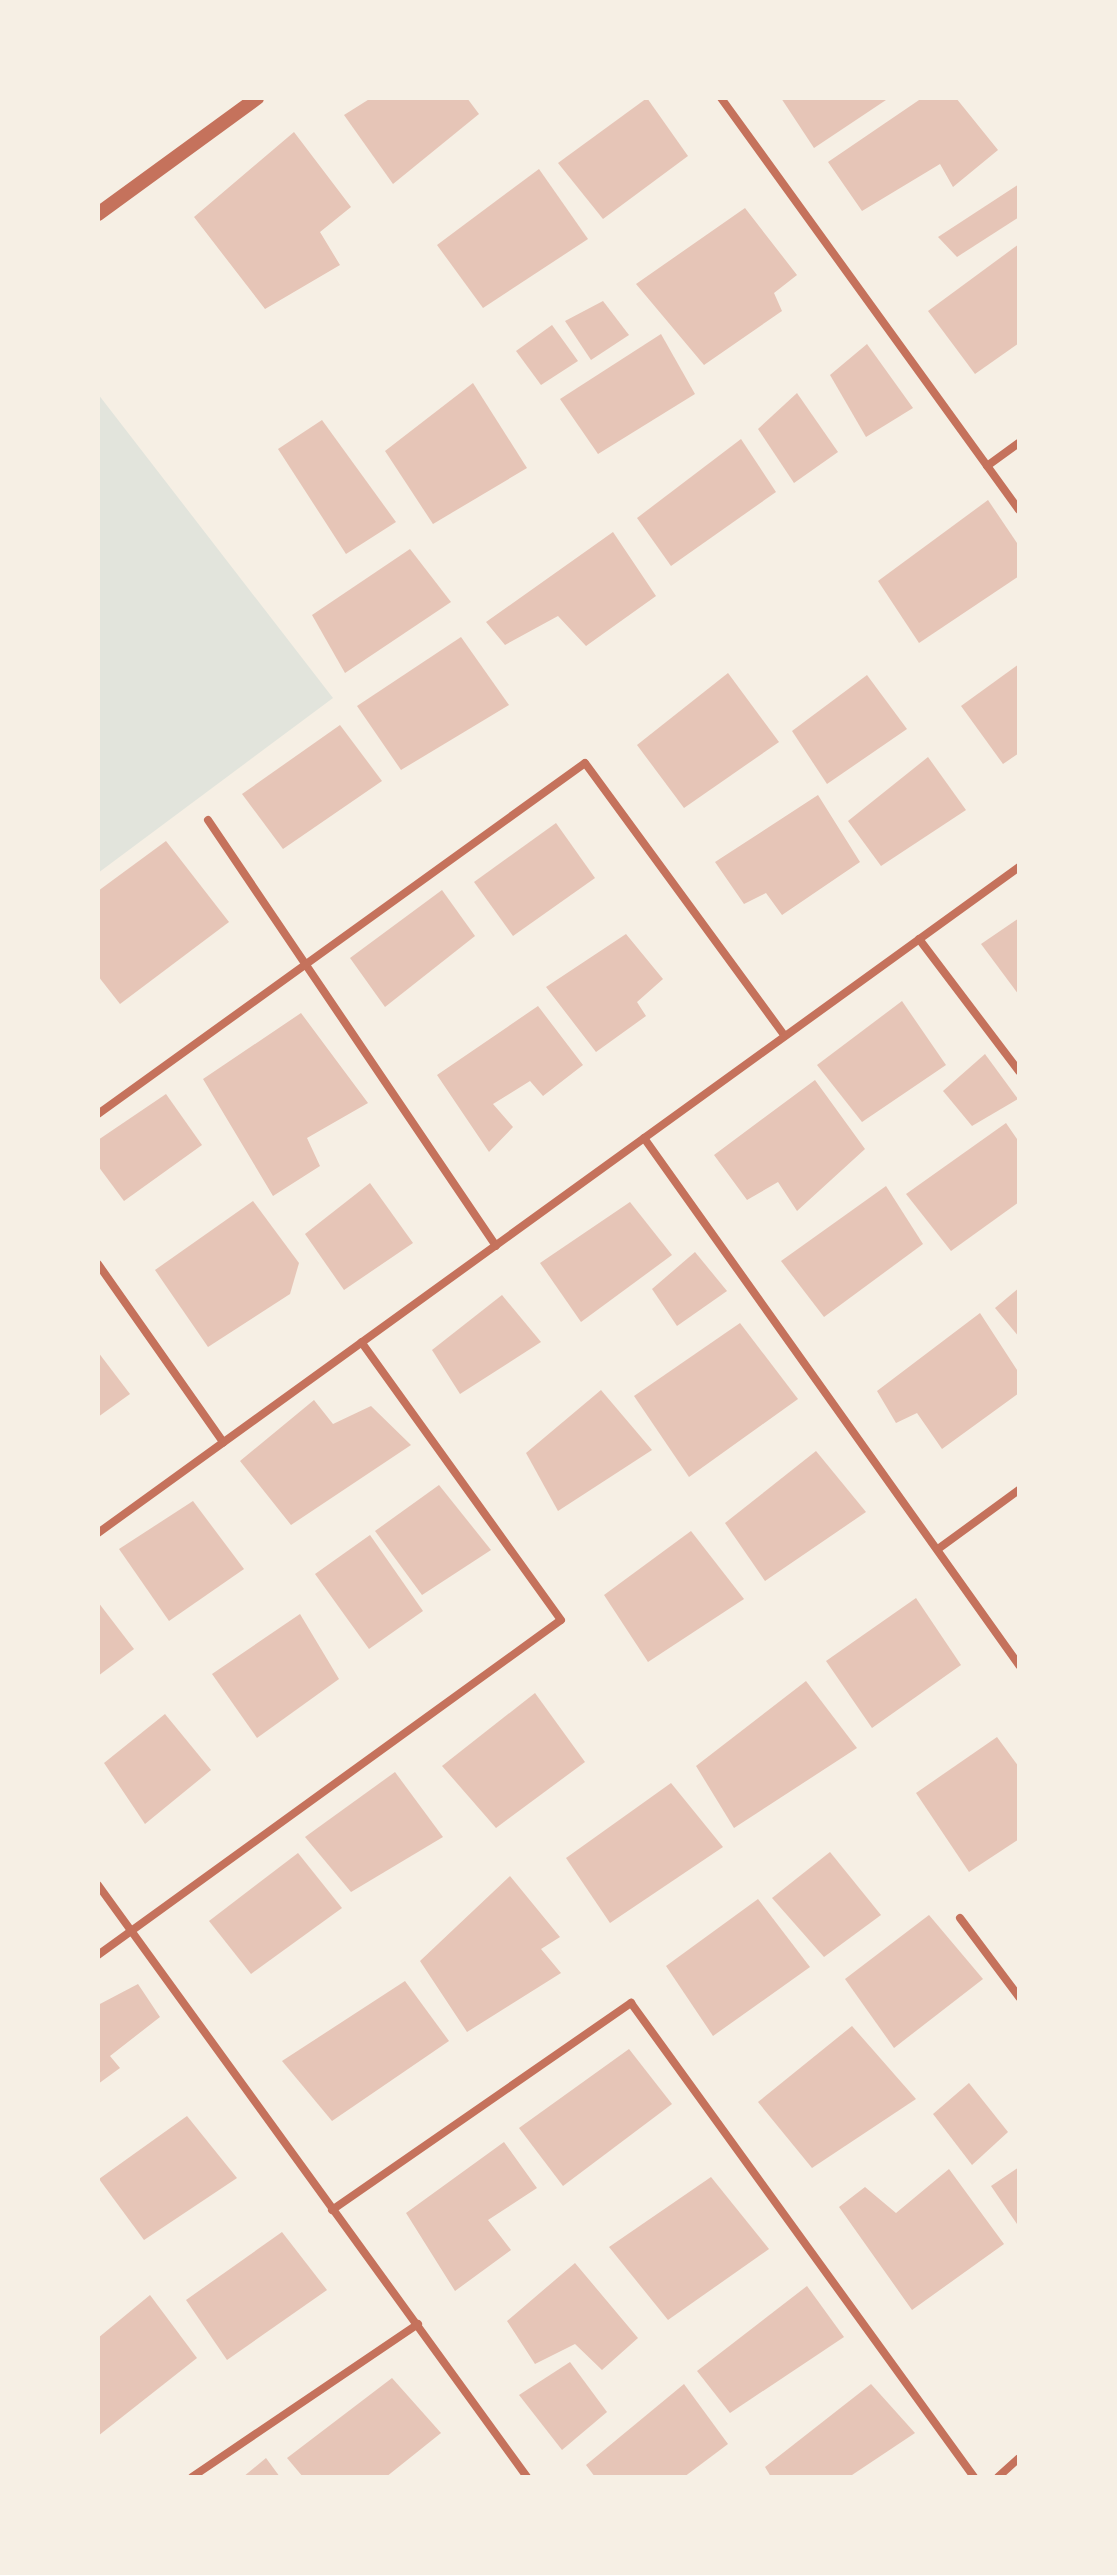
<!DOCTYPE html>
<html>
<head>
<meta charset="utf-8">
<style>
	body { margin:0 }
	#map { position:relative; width:1117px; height:2575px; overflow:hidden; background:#f6efe4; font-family:"Exo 2",sans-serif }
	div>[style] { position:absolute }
	.green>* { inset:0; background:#e2e4dc }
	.building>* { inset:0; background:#e6c5b7 }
	.minor>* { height:8px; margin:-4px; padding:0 4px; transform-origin:4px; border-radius:4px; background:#c5725c }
	.tertiary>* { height:14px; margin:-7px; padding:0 7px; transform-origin:7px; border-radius:7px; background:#c5725c }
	span { translate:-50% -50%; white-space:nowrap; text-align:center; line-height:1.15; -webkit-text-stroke:6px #f6efe4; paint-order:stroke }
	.frame { position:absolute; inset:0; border:100px solid #f6efe4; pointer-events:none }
</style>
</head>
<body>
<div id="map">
	<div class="green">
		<i style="clip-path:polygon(98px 394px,333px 698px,98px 873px)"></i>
	</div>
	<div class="building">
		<i style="clip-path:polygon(371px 98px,467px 98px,479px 114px,393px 184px,344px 115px)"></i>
		<i style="clip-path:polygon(647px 98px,688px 156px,603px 219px,558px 163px)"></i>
		<i style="clip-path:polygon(781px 98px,889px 98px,814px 148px)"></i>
		<i style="clip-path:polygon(922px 98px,956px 98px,998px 150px,953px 187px,940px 164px,862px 211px,828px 162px)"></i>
		<i style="clip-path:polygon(294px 132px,351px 207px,320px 232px,340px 265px,265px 309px,194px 217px)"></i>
		<i style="clip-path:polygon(539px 169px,588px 239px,483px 308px,437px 245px)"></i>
		<i style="clip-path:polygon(1019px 184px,1019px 217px,957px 257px,938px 237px)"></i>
		<i style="clip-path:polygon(745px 208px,797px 275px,774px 293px,782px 311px,704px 365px,636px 284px)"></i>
		<i style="clip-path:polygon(1019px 244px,1019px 343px,975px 374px,928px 311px)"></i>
		<i style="clip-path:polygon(603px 301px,629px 335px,591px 360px,565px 321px)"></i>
		<i style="clip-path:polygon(552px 325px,578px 361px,541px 385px,516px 351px)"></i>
		<i style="clip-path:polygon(661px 334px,695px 394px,598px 454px,560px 399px)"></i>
		<i style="clip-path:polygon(867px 344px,913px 408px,866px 437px,830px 375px)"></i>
		<i style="clip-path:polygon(473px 383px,527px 468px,433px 524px,385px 451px)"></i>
		<i style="clip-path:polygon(797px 393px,838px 452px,794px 483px,758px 429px)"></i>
		<i style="clip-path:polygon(322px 420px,396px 522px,346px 554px,278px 449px)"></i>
		<i style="clip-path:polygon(741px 439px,776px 492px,671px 566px,637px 518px)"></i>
		<i style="clip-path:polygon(988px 500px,1019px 546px,1019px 576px,919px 643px,878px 581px)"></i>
		<i style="clip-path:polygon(613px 532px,656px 596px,586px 646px,558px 616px,505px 645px,486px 622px)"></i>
		<i style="clip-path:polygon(410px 549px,451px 602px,345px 673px,312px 615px)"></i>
		<i style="clip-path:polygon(461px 637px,509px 705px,401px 770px,357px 706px)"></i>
		<i style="clip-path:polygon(1019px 664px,1019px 753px,1003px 764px,961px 706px)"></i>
		<i style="clip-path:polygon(728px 673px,779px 742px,684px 808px,637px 745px)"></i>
		<i style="clip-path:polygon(867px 675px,907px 729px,827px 784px,792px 731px)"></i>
		<i style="clip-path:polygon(340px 725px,382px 781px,283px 849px,242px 794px)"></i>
		<i style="clip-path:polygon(928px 757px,966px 810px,881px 866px,848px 821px)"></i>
		<i style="clip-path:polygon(818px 795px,860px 862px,782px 915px,766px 893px,744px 904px,715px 862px)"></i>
		<i style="clip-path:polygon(556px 823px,595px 878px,513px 936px,474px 882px)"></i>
		<i style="clip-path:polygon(166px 841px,229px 922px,120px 1004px,98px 976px,98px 891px)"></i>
		<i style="clip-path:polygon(442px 890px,475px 936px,385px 1007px,350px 958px)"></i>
		<i style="clip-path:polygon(1019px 918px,1019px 995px,981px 944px)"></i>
		<i style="clip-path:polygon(626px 934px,663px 979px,637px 1002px,646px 1016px,596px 1052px,546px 987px)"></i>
		<i style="clip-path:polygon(902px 1001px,946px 1065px,862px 1122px,817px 1065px)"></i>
		<i style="clip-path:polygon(538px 1006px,583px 1065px,543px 1096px,530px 1081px,493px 1104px,513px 1127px,489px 1152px,437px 1075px)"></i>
		<i style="clip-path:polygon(301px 1013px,368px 1103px,307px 1138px,320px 1166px,273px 1196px,203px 1079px)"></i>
		<i style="clip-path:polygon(985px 1054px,1018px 1099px,972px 1126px,943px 1091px)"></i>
		<i style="clip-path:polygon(815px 1080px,865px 1149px,797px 1211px,778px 1182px,747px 1200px,714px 1155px)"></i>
		<i style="clip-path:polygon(166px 1094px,202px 1145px,124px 1201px,98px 1166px,98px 1140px)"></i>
		<i style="clip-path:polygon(1006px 1123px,1019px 1142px,1019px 1202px,951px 1251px,906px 1194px)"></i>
		<i style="clip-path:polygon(370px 1183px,413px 1243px,344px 1290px,305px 1234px)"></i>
		<i style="clip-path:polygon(886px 1186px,923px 1244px,824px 1317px,781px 1261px)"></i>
		<i style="clip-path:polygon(253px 1201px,299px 1263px,290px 1294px,208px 1347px,155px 1270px)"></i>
		<i style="clip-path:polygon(630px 1202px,672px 1255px,581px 1322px,540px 1263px)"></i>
		<i style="clip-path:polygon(695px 1252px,727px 1291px,677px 1326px,652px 1289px)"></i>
		<i style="clip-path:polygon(1019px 1288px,1019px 1337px,995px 1308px)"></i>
		<i style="clip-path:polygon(502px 1295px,541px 1342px,460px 1394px,432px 1350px)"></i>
		<i style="clip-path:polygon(980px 1313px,1019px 1373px,1019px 1393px,942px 1449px,917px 1413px,896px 1423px,877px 1391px)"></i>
		<i style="clip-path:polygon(740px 1323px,798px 1399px,689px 1477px,634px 1396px)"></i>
		<i style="clip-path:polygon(98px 1352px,130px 1394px,98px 1417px)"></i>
		<i style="clip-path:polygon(601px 1390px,652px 1450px,558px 1511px,526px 1453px)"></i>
		<i style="clip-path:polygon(314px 1400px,333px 1424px,371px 1406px,411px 1445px,291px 1525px,240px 1461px)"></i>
		<i style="clip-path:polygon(816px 1451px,866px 1512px,765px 1581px,725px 1523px)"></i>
		<i style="clip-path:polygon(439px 1485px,491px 1550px,422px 1595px,375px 1531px)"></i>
		<i style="clip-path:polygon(193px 1501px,244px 1569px,169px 1621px,119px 1549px)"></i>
		<i style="clip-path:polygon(691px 1531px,744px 1599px,648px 1662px,604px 1595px)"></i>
		<i style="clip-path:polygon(370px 1535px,423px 1611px,369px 1649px,315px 1574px)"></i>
		<i style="clip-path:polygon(916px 1598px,961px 1665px,872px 1728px,826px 1661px)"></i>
		<i style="clip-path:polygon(98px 1602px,134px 1649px,98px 1676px)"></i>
		<i style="clip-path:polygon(300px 1614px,339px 1679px,257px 1738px,212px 1674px)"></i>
		<i style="clip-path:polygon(806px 1681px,857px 1748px,734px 1828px,696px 1766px)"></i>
		<i style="clip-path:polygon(535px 1693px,585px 1762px,496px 1828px,442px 1766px)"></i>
		<i style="clip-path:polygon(165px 1714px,211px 1770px,145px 1824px,104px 1763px)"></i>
		<i style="clip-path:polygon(997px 1737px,1019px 1767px,1019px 1839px,969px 1872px,916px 1793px)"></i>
		<i style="clip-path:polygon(395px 1772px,443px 1837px,351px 1892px,305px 1837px)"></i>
		<i style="clip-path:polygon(671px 1783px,723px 1847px,610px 1923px,566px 1858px)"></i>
		<i style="clip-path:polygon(830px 1852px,881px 1915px,824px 1957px,772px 1898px)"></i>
		<i style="clip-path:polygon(298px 1853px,342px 1908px,251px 1974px,209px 1921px)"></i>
		<i style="clip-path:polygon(510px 1876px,560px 1937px,541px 1949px,561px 1973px,467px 2032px,420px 1961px)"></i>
		<i style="clip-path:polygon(758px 1899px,810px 1967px,713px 2036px,666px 1966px)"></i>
		<i style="clip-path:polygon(929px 1915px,983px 1979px,894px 2048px,845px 1979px)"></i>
		<i style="clip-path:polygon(405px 1981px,449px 2041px,332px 2121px,282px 2061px)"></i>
		<i style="clip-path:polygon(138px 1984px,160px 2017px,110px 2056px,120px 2068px,98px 2084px,98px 2005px)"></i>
		<i style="clip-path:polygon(852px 2026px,916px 2099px,812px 2168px,758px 2102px)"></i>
		<i style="clip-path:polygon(629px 2049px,672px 2104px,563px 2186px,519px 2128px)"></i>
		<i style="clip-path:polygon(969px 2083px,1008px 2132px,972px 2165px,933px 2114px)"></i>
		<i style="clip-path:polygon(187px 2116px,237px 2178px,144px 2240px,99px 2179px)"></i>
		<i style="clip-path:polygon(504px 2142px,537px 2188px,488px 2220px,511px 2250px,455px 2291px,406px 2213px)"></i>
		<i style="clip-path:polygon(1019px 2167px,1019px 2227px,991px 2186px)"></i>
		<i style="clip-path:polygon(949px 2169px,1004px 2244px,912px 2310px,839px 2207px,865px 2187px,896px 2213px)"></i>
		<i style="clip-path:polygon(711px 2177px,769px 2249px,668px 2320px,609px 2247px)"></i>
		<i style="clip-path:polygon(282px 2232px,327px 2290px,227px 2360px,186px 2300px)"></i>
		<i style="clip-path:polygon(575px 2263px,638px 2338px,602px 2370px,575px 2344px,535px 2364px,507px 2321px)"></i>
		<i style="clip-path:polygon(807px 2286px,844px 2337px,730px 2413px,697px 2371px)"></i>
		<i style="clip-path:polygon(150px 2295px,197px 2358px,98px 2436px,98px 2338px)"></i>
		<i style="clip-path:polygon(570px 2362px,607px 2412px,562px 2450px,519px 2395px)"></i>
		<i style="clip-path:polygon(392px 2378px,441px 2433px,386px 2477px,303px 2477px,287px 2458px)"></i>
		<i style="clip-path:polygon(684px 2384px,728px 2444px,684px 2477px,595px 2477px,586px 2465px)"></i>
		<i style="clip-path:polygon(871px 2384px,915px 2433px,849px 2477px,771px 2477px,765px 2467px)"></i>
		<i style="clip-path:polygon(266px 2458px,280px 2477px,243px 2477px)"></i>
	</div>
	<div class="minor">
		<i style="left:721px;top:98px;width:508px;rotate:54.12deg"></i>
		<i style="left:987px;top:466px;width:39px;rotate:-36deg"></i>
		<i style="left:208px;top:820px;width:514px;rotate:55.94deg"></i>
		<i style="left:919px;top:939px;width:166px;rotate:52.9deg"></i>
		<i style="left:98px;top:1114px;width:600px;rotate:-35.78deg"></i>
		<i style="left:585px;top:763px;width:338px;rotate:53.8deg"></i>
		<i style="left:644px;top:1138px;width:647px;rotate:54.57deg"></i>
		<i style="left:98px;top:1264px;width:218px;rotate:54.9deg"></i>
		<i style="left:98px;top:1533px;width:1137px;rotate:-35.87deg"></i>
		<i style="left:938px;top:1549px;width:100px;rotate:-36.1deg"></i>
		<i style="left:98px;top:1885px;width:731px;rotate:54.07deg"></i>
		<i style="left:960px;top:1918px;width:99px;rotate:53.2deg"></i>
		<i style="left:98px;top:1955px;width:571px;rotate:-35.89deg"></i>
		<i style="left:561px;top:1620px;width:342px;rotate:-125.7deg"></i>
		<i style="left:332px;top:2210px;width:364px;rotate:-34.7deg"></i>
		<i style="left:631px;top:2003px;width:585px;rotate:54.11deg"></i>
		<i style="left:192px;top:2477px;width:273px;rotate:-34.1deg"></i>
		<i style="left:998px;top:2477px;width:28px;rotate:-42deg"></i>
	</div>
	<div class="tertiary">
		<i style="left:98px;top:214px;width:197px;rotate:-36.1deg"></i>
	</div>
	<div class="frame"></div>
</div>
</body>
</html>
